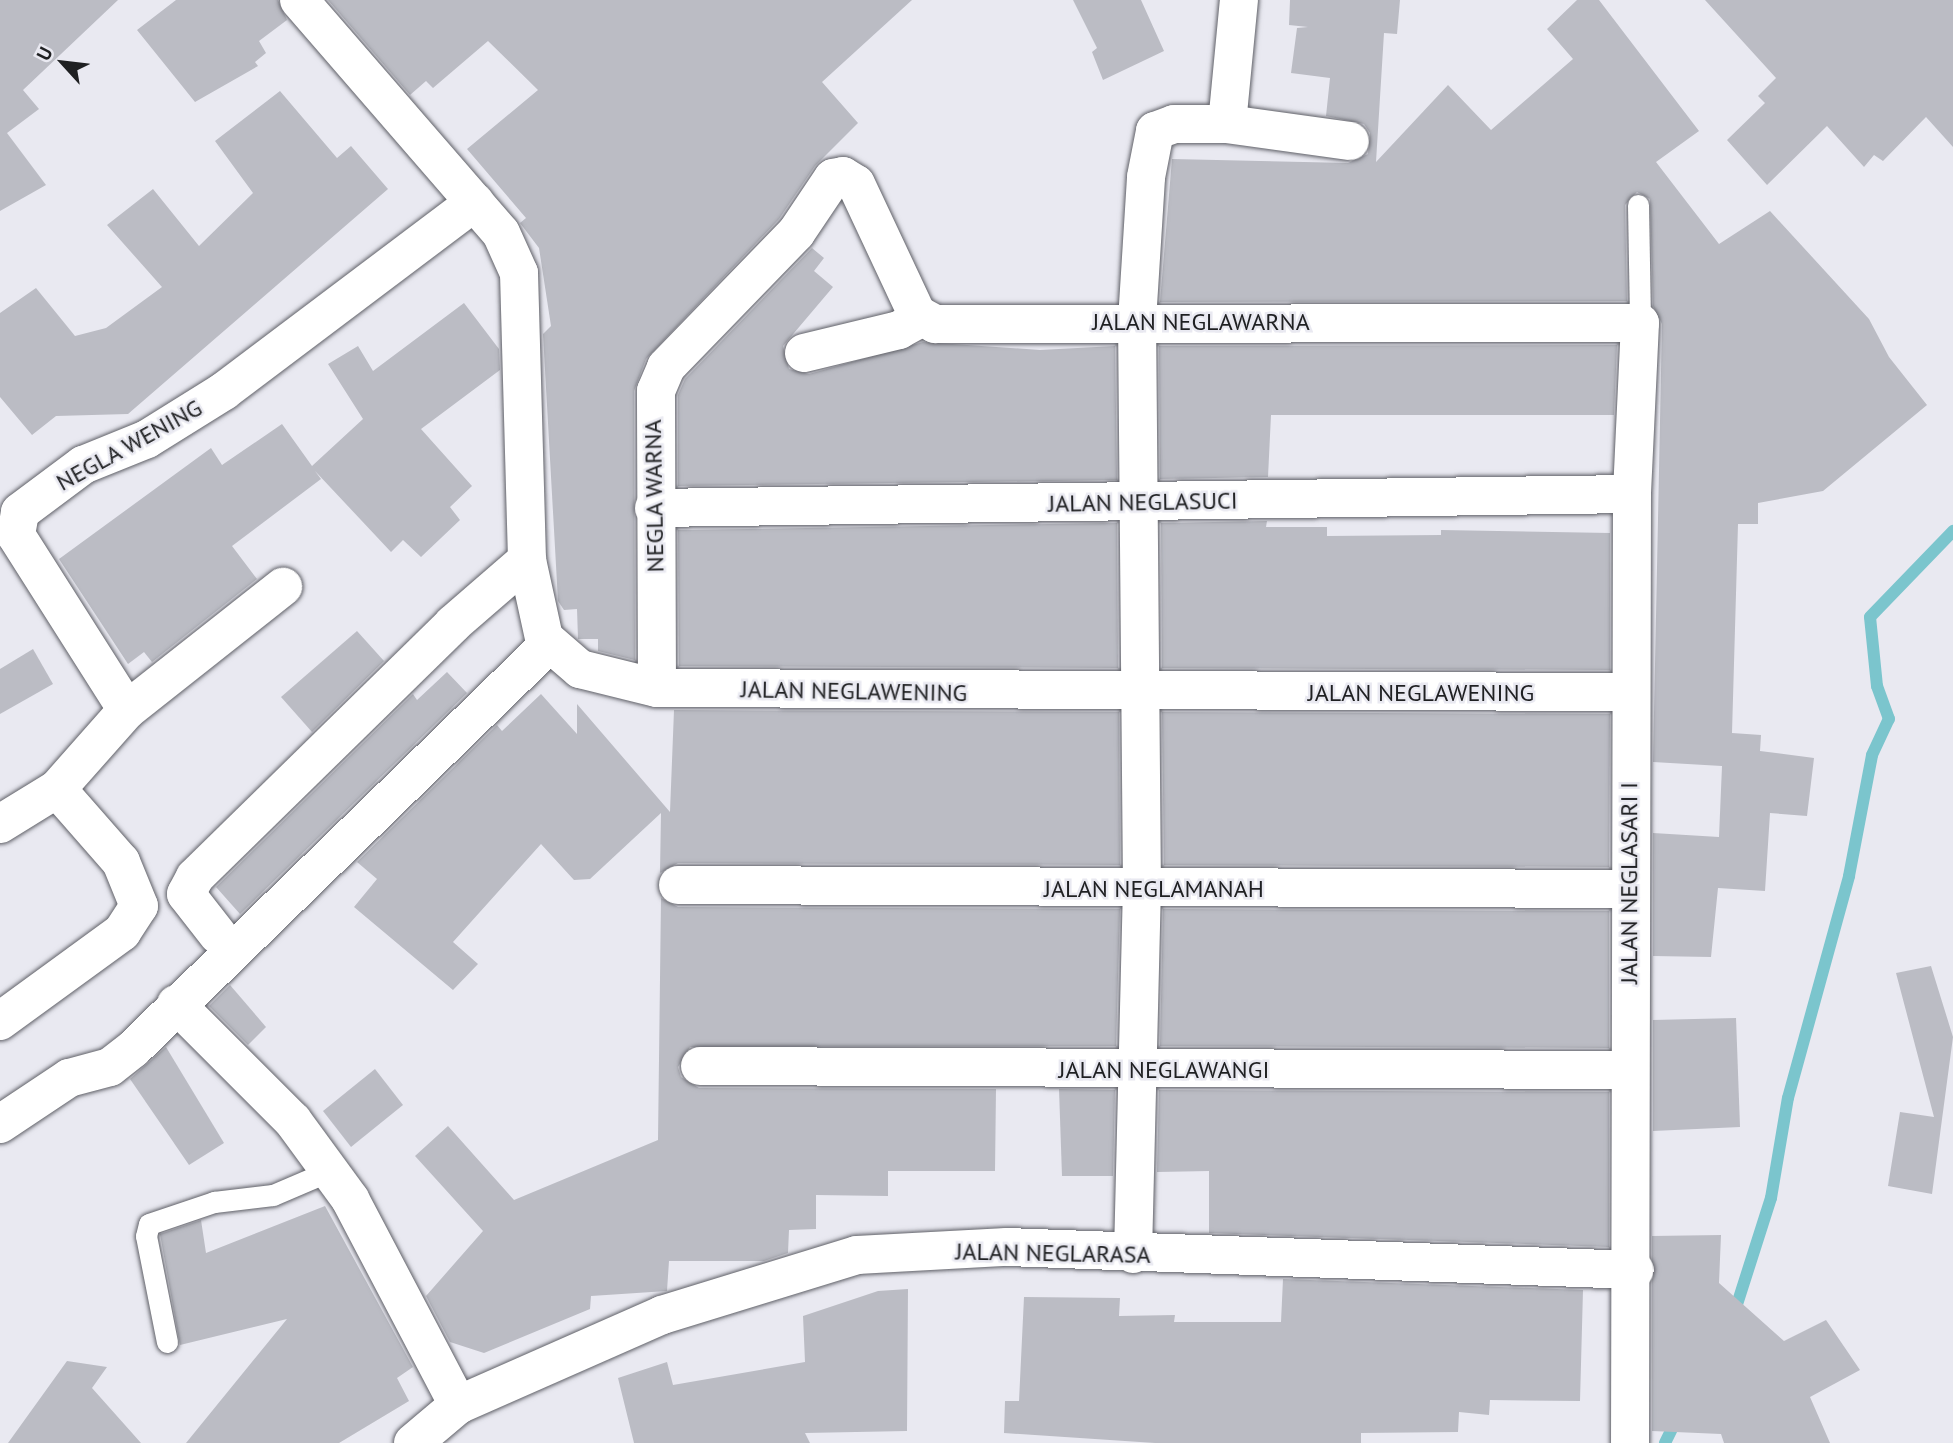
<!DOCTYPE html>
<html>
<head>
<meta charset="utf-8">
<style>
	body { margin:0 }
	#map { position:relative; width:1953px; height:1443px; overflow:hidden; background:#e9e9f1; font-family:"PT Sans",sans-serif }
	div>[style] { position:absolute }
	.stream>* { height:12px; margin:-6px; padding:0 6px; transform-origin:6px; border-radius:6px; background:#7bc5cd }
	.building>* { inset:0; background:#bbbcc4 }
	.roads { filter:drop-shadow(0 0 2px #5f6067) drop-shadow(0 0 2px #5f6067) }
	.service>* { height:21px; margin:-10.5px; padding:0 10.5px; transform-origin:10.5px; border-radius:10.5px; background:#fff }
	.minor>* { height:38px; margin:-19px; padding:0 19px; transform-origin:19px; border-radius:19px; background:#fff }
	span { translate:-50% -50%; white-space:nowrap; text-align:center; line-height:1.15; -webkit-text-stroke:5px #e9e9f1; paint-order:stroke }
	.street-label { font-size:24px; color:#1f2022 }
	.north { position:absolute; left:28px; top:28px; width:70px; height:70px; -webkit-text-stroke:5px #e9e9f1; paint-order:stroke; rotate:297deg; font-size:19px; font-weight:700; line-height:28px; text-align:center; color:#1f2022 }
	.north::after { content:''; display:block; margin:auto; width:24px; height:32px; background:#1f2022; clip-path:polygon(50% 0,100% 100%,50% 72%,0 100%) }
</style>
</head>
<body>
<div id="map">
	<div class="stream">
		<i style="left:1733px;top:1317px;width:125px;rotate:-72.3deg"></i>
		<i style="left:1771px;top:1198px;width:101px;rotate:-80.4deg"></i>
		<i style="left:1788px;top:1098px;width:230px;rotate:-74.6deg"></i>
		<i style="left:1849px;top:876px;width:123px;rotate:-79.2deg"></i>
		<i style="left:1872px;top:755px;width:40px;rotate:-65deg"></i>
		<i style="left:1889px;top:719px;width:35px;rotate:-110deg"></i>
		<i style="left:1877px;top:686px;width:69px;rotate:-95.8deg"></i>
		<i style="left:1870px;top:617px;width:120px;rotate:-46deg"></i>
		<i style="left:1665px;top:1443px;width:28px;rotate:-64deg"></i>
	</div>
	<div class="building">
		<i style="clip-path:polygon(0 0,118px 0,23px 90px,39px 109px,7px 133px,46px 185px,0 211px)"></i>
		<i style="clip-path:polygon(176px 0,278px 0,287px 20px,259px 41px,266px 53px,255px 62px,258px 66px,195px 102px,137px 30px)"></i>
		<i style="clip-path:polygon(328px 0,912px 0,822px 82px,858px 123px,815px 166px,779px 219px,646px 359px,634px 391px,635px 660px,598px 651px,598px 639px,578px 639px,577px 609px,564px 610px,558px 601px,543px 334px,551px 326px,539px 248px,520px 223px,526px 218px,467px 149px,538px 90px,488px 41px,433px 88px,426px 81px,410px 95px)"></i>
		<i style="clip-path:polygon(1073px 0,1141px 0,1164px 51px,1103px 80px,1092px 52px,1097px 48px)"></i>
		<i style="clip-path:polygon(1290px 0,1400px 0,1397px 34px,1384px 33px,1376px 162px,1448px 85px,1491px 130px,1573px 59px,1547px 29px,1577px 0,1599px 0,1699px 131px,1656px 162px,1719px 244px,1770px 211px,1869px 319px,1889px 357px,1927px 405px,1823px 491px,1758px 503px,1758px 524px,1738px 524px,1732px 733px,1761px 735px,1760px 751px,1814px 758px,1807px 816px,1770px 813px,1765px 891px,1718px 888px,1711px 957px,1653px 956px,1653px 833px,1719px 837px,1722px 766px,1653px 762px,1662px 324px,1653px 306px,1650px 199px,1637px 192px,1625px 205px,1627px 301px,1160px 302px,1172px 159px,1348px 163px,1368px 154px,1370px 133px,1364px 124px,1326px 116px,1330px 78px,1291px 73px,1297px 28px,1308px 27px,1289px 25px)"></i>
		<i style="clip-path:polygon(1705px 0,1953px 0,1953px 147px,1926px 117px,1883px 161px,1874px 155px,1864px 167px,1827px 126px,1767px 185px,1727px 140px,1765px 103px,1758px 96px,1776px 78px)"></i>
		<i style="clip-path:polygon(280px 91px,337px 158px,351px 146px,388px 189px,128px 414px,56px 416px,32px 435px,0 397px,0 313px,36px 288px,75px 336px,106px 328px,162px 287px,107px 225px,153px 189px,199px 246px,253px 193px,215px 141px)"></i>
		<i style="clip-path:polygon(812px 248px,824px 258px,814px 271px,833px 287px,783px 346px,789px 369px,809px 374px,923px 342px,1040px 350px,1115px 346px,1117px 480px,678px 486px,678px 395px,685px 379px)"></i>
		<i style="clip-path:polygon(464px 303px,499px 349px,500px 370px,421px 429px,472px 486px,450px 507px,460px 520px,421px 557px,403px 540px,391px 552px,315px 471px,321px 479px,232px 546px,257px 579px,152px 662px,144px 652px,128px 664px,59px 559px,211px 448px,222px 465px,282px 424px,312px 466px,363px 419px,328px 364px,358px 346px,373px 371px)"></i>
		<i style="clip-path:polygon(1617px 345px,1614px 415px,1271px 415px,1268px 477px,1160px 479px,1159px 346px)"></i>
		<i style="clip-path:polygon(1267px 521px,1266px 527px,1327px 527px,1327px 536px,1441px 535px,1441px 530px,1610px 533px,1610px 670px,1162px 668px,1161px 523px)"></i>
		<i style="clip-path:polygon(1117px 523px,1118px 668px,679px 666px,678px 530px)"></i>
		<i style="clip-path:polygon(357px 631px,384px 661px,312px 732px,281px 697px)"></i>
		<i style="clip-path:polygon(33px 649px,53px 684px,0 714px,0 669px)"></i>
		<i style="clip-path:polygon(447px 672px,467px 693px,240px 914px,216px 887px,413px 694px,417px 700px)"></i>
		<i style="clip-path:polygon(541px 694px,577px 734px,577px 704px,670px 812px,674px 710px,1119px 712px,1120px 865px,678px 863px,660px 873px,661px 813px,590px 879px,574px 880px,541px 844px,453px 942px,478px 964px,453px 990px,354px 907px,377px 879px,357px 862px,497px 725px,502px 731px)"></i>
		<i style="clip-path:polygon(1162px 712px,1610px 714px,1609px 867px,1164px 865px)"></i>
		<i style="clip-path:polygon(661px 898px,678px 907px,1120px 909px,1116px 1046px,690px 1047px,678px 1067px,681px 1077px,699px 1088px,996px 1089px,995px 1171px,888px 1171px,888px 1196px,816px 1195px,816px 1229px,789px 1230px,788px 1253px,764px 1261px,669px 1261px,667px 1291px,591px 1296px,590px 1309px,484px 1353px,450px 1342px,426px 1296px,483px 1231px,415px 1156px,448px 1126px,514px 1200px,658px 1140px)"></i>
		<i style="clip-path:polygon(1163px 909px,1609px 911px,1609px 1048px,1160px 1046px)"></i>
		<i style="clip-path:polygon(1931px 966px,1953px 1037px,1932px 1194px,1888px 1186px,1900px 1112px,1934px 1117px,1896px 973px)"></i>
		<i style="clip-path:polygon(230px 985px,266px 1027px,248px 1045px,209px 1006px)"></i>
		<i style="clip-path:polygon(1736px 1018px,1740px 1127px,1653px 1131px,1653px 1020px)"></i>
		<i style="clip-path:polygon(166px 1047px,224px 1143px,189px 1165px,130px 1079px)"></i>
		<i style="clip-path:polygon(375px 1069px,403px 1105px,351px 1147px,323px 1111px)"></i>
		<i style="clip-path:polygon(1059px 1089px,1115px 1090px,1113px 1176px,1062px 1176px)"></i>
		<i style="clip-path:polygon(1159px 1090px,1609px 1092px,1609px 1247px,1209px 1233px,1209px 1171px,1157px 1172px)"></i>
		<i style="clip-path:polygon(325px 1206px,413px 1367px,397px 1378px,409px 1401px,339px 1443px,186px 1443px,287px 1319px,180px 1345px,160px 1234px,201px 1220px,206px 1253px)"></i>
		<i style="clip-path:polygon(1721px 1235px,1719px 1283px,1784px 1341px,1826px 1320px,1860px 1370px,1810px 1397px,1830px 1443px,1724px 1443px,1721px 1434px,1652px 1431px,1652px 1236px)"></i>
		<i style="clip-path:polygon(1283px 1279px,1583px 1290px,1580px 1401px,1490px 1400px,1489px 1415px,1459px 1412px,1458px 1432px,1361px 1433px,1361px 1443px,1155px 1443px,1004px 1433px,1005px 1401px,1019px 1401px,1024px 1297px,1120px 1298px,1119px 1316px,1175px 1315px,1174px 1322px,1281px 1322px)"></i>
		<i style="clip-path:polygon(908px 1289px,907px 1431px,805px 1433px,810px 1443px,634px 1443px,618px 1378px,667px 1362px,673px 1385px,805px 1362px,803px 1316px,878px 1291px)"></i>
		<i style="clip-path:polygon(67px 1361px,107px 1367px,92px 1388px,141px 1443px,8px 1443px)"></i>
	</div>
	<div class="roads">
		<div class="service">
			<i style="left:1638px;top:205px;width:118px;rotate:89deg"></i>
			<i style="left:167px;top:1342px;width:108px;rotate:-101.2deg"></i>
			<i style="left:146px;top:1236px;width:12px;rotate:-76deg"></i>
			<i style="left:149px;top:1224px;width:69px;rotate:-18.7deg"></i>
			<i style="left:214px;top:1202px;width:59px;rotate:-6.8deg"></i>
			<i style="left:273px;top:1195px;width:61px;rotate:-23.2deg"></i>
		</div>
		<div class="minor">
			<i style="left:299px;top:0;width:308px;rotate:49.1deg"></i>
			<i style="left:501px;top:233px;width:44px;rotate:65.8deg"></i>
			<i style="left:519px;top:273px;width:287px;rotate:88.4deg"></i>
			<i style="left:527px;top:560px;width:80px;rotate:77.7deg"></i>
			<i style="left:544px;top:638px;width:48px;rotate:40.7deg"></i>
			<i style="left:580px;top:669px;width:79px;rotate:13.9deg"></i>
			<i style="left:657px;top:688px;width:973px;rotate:0.24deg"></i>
			<i style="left:1227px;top:124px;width:124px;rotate:7.9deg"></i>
			<i style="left:804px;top:353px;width:98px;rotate:-13.6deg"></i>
			<i style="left:899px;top:330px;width:25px;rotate:-29deg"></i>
			<i style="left:654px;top:508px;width:978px;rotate:-0.82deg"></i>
			<i style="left:657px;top:688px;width:297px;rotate:-90.2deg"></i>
			<i style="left:656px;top:391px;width:26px;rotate:-67deg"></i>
			<i style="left:666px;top:367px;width:187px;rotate:-45.9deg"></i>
			<i style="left:796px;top:233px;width:66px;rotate:-56.1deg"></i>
			<i style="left:833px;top:178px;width:10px;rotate:-11deg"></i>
			<i style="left:843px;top:176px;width:15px;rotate:32deg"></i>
			<i style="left:856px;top:184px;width:144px;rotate:64.9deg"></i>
			<i style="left:917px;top:314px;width:21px;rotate:29deg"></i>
			<i style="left:935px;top:324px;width:705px;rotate:-0.08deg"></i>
			<i style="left:1640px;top:323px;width:171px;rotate:92.7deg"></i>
			<i style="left:1632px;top:494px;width:949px;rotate:90.12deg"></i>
			<i style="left:127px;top:710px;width:199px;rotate:-38.3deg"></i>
			<i style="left:0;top:824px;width:67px;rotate:-31.6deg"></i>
			<i style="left:57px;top:789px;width:106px;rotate:-48.5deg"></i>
			<i style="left:127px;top:710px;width:207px;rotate:-122.4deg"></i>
			<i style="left:16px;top:535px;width:23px;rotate:-80deg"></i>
			<i style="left:20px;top:512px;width:79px;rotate:-36.7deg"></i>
			<i style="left:83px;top:465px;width:69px;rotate:-22.1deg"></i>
			<i style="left:147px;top:439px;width:91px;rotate:-31.9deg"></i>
			<i style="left:224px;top:391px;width:314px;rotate:-37deg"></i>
			<i style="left:678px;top:885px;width:952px;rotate:0.24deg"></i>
			<i style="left:218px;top:935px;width:52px;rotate:-128deg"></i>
			<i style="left:186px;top:894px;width:19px;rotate:-62deg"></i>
			<i style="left:195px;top:877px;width:361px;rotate:-44.4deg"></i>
			<i style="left:453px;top:624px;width:98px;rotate:-40.9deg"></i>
			<i style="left:176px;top:1004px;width:165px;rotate:45deg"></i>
			<i style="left:293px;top:1121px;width:97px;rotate:53.8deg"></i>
			<i style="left:350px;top:1199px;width:233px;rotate:62.3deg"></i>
			<i style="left:0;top:1021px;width:151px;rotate:-36.1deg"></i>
			<i style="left:122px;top:932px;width:31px;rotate:-57deg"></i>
			<i style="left:139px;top:906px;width:48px;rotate:-112.2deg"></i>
			<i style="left:121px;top:862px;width:97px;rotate:-131.2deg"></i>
			<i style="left:700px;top:1066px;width:928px;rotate:0.25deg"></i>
			<i style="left:0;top:1124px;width:83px;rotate:-33.7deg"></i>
			<i style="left:69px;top:1078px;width:42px;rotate:-15deg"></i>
			<i style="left:110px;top:1067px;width:29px;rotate:-38deg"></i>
			<i style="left:133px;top:1049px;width:579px;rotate:-44.23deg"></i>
			<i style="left:1133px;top:1254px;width:365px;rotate:-88.6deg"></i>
			<i style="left:1142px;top:889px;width:568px;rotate:-90.5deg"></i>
			<i style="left:1137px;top:321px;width:144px;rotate:-86.4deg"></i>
			<i style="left:1146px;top:177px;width:47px;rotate:-78.9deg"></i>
			<i style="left:1155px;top:131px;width:20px;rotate:-20deg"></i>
			<i style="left:1174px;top:124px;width:53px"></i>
			<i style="left:1227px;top:124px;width:125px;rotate:-84.5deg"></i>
			<i style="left:413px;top:1443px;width:59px;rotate:-40.2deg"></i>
			<i style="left:458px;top:1405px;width:223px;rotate:-23.8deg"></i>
			<i style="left:662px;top:1315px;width:204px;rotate:-17.1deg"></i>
			<i style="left:857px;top:1255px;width:150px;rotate:-3.1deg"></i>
			<i style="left:1007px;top:1247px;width:628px;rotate:2.1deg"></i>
		</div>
	</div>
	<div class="street-label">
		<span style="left:1201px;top:322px">JALAN NEGLAWARNA</span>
		<span style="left:129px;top:445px;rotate:-29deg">NEGLA WENING</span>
		<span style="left:654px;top:496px;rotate:-91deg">NEGLA WARNA</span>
		<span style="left:1143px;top:502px;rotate:-1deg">JALAN NEGLASUCI</span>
		<span style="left:854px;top:691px;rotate:1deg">JALAN NEGLAWENING</span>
		<span style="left:1421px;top:693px">JALAN NEGLAWENING</span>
		<span style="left:1629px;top:883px;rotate:-90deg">JALAN NEGLASARI I</span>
		<span style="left:1154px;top:889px">JALAN NEGLAMANAH</span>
		<span style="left:1164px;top:1070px">JALAN NEGLAWANGI</span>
		<span style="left:1053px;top:1253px;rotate:1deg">JALAN NEGLARASA</span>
	</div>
	<div class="north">U</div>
</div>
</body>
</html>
